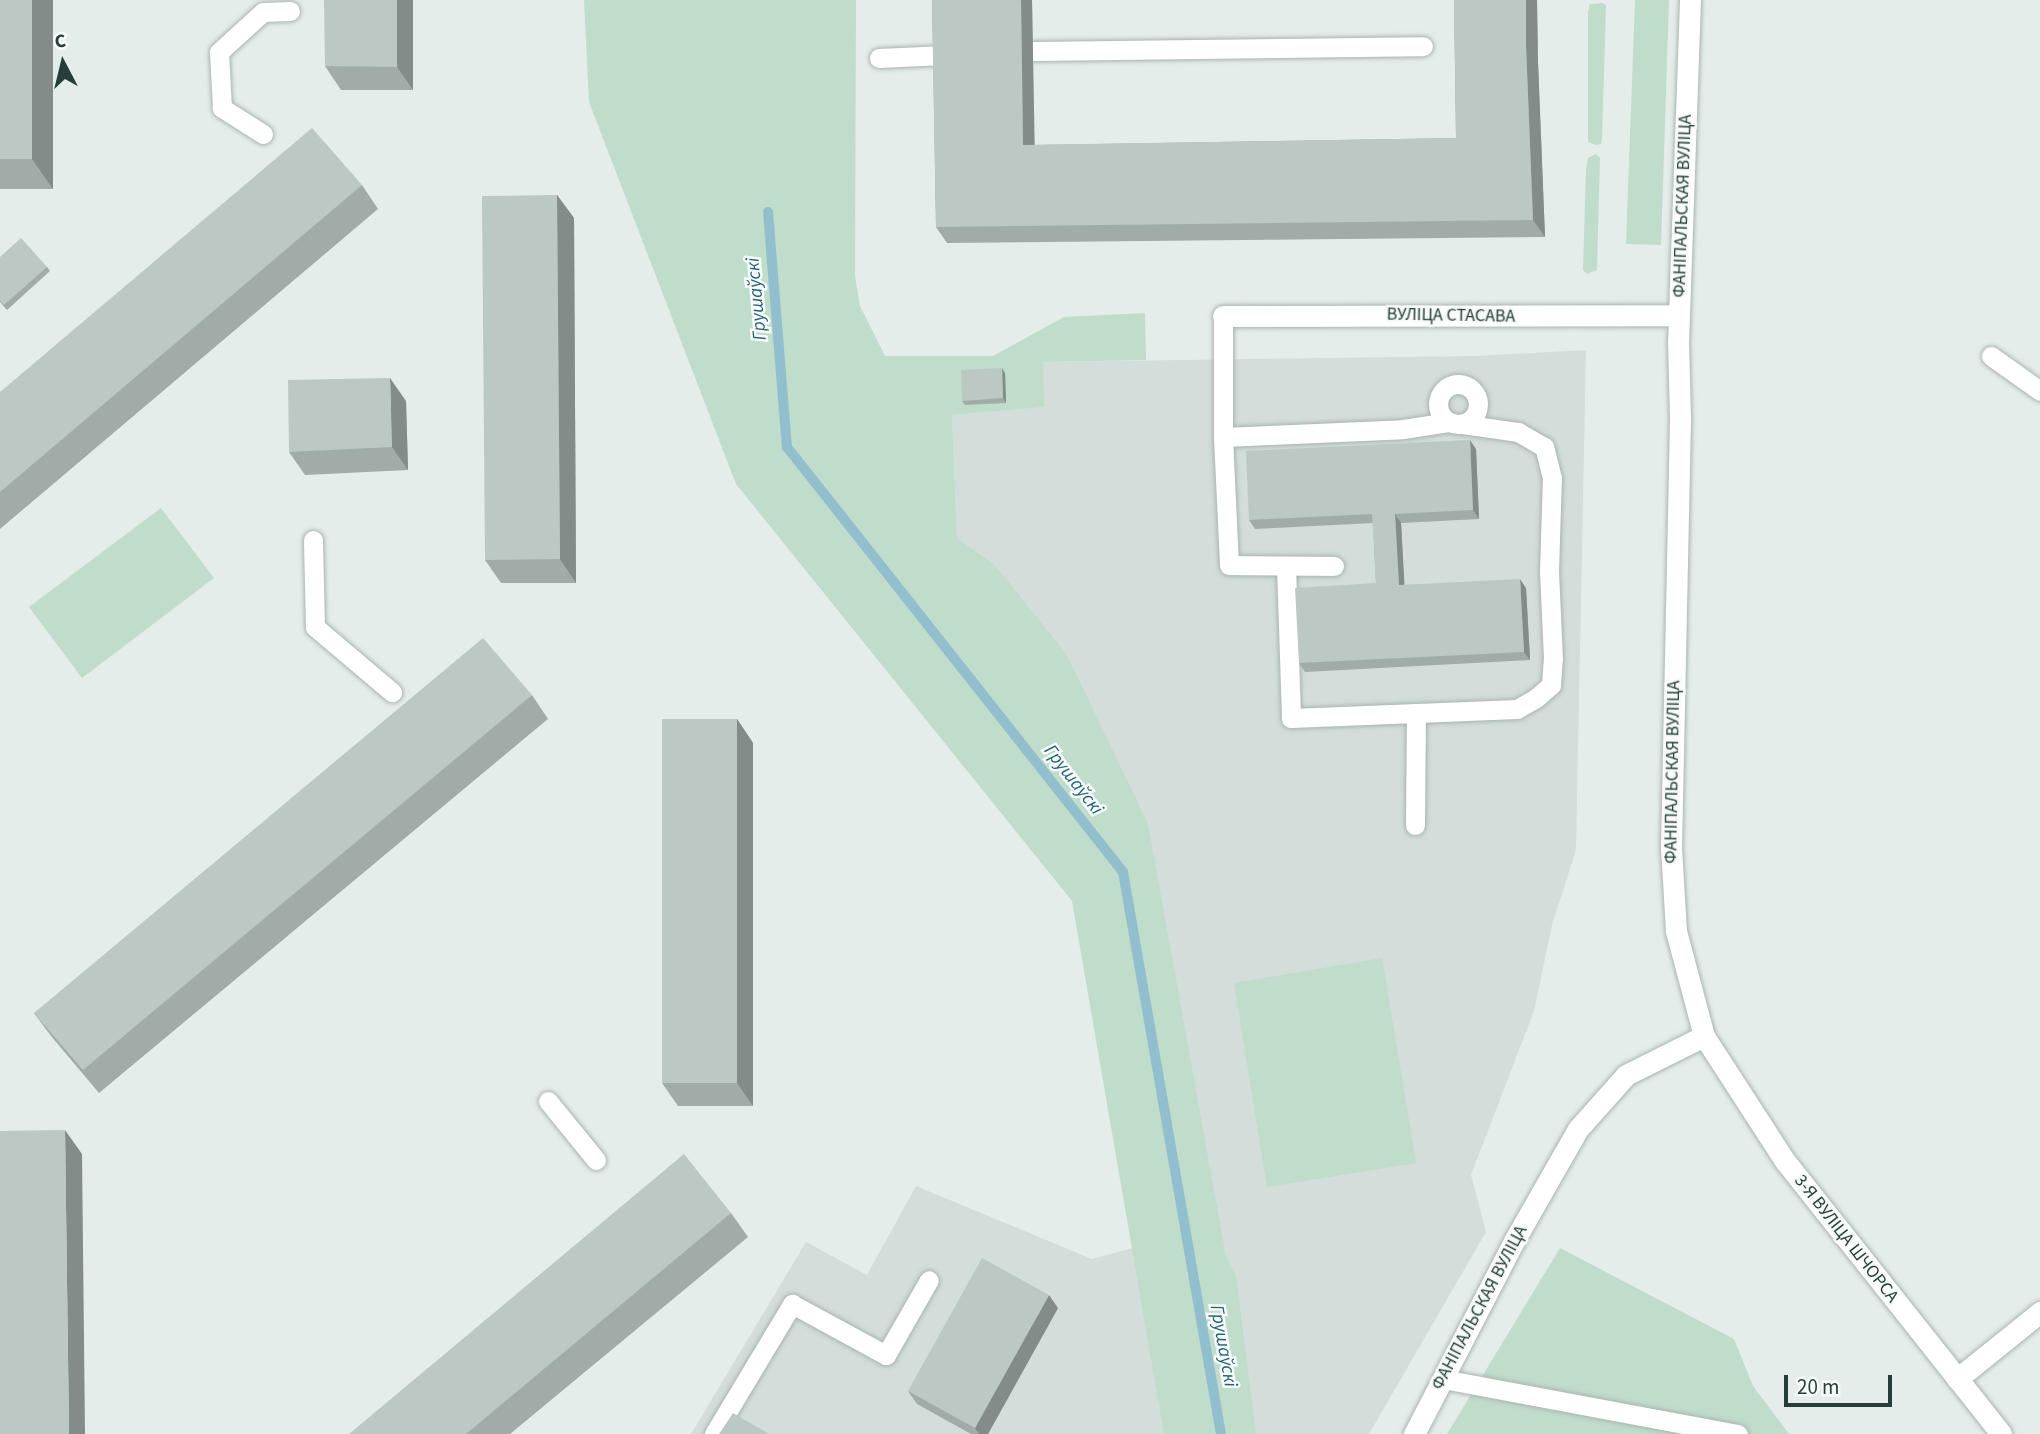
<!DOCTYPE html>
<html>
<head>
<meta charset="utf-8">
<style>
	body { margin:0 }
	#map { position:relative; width:2040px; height:1434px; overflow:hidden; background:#e5edea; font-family:"Source Sans 3",sans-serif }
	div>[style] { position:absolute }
	.built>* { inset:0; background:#d3ddd9 }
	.green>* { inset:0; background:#c0dcca }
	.stream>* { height:10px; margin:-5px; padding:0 5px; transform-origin:5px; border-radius:5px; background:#92bfcd }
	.roads { filter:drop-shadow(0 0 2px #a8b5b1) drop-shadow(0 0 2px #a8b5b1) }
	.lane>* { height:19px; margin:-9.5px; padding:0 9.5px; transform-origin:9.5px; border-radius:9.5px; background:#fff }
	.lane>.ring { margin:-9.5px; padding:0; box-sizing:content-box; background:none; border:19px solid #fff; border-radius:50% }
	.street>* { height:21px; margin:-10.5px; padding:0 10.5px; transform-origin:10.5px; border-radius:10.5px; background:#fff }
	.wall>* { inset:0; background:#a1aca8 }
	.shaded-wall>* { inset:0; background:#838c88 }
	.building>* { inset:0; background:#bbc8c3 }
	span { translate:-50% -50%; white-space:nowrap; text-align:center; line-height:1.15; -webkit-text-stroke:5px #f6faf8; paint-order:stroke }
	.street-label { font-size:18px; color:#263e39 }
	.water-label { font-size:19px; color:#246175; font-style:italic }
	.north { position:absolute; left:28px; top:28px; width:70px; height:70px; -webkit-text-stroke:5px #f6faf8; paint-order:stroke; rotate:353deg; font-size:19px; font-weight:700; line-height:28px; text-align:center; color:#263e39 }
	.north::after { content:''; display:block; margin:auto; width:24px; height:32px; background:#263e39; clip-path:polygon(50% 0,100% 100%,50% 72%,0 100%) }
	.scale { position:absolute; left:1784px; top:1375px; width:108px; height:32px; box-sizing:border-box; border:4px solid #263e39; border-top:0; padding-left:9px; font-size:21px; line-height:24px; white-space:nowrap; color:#263e39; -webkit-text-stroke:5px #f6faf8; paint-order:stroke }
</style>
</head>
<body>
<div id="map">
	<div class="built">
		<i style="clip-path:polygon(1586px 350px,1576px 850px,1552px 925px,1534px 1011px,1471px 1175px,1486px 1232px,1369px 1434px,691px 1434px,806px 1242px,867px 1275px,916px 1186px,1092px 1259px,1133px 1248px,1074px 910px,1153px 854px,994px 564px,957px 538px,952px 415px,1043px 407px,1042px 362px,1478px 356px)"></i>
	</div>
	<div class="green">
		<i style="clip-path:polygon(584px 0,856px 0,855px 276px,860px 306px,885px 356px,993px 356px,1064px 317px,1145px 313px,1146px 360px,1043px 362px,1044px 407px,952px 415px,957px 538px,994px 564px,1067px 655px,1148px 824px,1226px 1257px,1236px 1276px,1256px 1434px,1164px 1434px,1072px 901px,736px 484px,589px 102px)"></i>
		<i style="clip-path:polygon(1635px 0,1669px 0,1661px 245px,1626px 244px)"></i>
		<i style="clip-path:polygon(1602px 3px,1606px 5px,1602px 139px,1601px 144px,1596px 145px,1588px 142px,1588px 12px,1590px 4px)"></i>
		<i style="clip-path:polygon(1596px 154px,1600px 158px,1597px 270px,1587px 274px,1583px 270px,1586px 169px,1588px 158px)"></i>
		<i style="clip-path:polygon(161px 508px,214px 578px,82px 678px,29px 607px)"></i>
		<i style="clip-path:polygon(1382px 958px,1416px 1163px,1267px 1187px,1234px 983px)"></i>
		<i style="clip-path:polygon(1560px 1248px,1734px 1339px,1753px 1386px,1789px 1434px,1447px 1434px)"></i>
	</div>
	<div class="stream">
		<i style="left:768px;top:212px;width:236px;rotate:85.4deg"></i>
		<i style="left:787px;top:447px;width:542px;rotate:51.67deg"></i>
		<i style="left:1123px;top:872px;width:570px;rotate:80.11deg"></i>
	</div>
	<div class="roads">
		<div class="lane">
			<i style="left:1033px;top:51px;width:390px;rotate:-0.7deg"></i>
			<i style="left:879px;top:58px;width:65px;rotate:-2.6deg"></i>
			<i style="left:263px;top:134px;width:49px;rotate:-147.6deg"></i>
			<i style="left:222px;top:108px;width:56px;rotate:-93.1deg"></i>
			<i style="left:219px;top:52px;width:59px;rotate:-42.3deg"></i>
			<i style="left:263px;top:12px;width:27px;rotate:-2deg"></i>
			<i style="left:1223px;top:316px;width:121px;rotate:90deg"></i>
			<i style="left:1223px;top:437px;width:128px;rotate:87.3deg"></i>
			<i style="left:1229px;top:565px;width:105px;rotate:0.5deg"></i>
			<i style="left:1991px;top:356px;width:60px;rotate:35.5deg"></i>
			<i class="ring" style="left:1438px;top:384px;width:21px;height:21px"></i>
			<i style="left:1223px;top:437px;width:180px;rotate:-2.5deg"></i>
			<i style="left:1403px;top:429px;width:47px;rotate:-8.7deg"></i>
			<i style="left:313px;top:540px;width:87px;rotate:88.7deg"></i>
			<i style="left:315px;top:627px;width:101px;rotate:40.2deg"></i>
			<i style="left:1286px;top:566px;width:152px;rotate:88.1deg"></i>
			<i style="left:1291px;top:718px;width:226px;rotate:-2.3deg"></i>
			<i style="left:1517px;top:709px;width:22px;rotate:-30deg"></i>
			<i style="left:1536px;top:698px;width:20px;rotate:-41deg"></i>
			<i style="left:1551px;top:685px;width:26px;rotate:-86deg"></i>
			<i style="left:1553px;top:659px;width:88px;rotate:-92.6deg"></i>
			<i style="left:1549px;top:571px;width:93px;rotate:-88.2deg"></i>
			<i style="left:1552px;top:478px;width:32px;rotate:-104deg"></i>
			<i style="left:1544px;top:447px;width:30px;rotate:-150deg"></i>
			<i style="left:1518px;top:432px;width:57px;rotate:-171.9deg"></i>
			<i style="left:1415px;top:825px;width:112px;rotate:-89.5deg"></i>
			<i style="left:548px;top:1101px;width:76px;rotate:50.9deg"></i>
			<i style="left:1443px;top:1379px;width:300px;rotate:10.6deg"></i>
			<i style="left:714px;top:1434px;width:152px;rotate:-59deg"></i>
			<i style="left:792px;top:1304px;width:107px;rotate:28.5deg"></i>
			<i style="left:886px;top:1355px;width:86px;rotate:-60.2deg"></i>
		</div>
		<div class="street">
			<i style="left:1690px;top:0;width:341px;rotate:92deg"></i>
			<i style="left:1678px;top:341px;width:78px;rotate:88.5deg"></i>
			<i style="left:1680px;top:419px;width:428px;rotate:91.2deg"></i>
			<i style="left:1671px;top:847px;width:84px;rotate:86.6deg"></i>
			<i style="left:1676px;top:931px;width:109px;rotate:75.1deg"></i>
			<i style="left:1704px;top:1036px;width:149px;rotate:57.1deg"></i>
			<i style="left:1785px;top:1161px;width:348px;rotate:51.6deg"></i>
			<i style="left:1223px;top:316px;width:456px;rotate:-0.1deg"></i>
			<i style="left:1957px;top:1379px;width:107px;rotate:-38.9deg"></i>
			<i style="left:1414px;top:1434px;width:217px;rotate:-62.6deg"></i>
			<i style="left:1514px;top:1241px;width:129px;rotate:-60.3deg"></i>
			<i style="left:1578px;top:1129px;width:72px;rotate:-48.4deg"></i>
			<i style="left:1626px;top:1075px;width:87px;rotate:-26.6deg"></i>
		</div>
	</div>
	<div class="wall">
		<i style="clip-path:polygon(0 0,53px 189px,0 189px)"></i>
		<i style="clip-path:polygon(413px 0,413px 90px,341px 90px,325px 66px)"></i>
		<i style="clip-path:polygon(932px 0,1032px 0,1034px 145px,1456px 138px,1454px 0,1537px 0,1538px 62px,1545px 237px,947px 243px,936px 227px)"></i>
		<i style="clip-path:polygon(362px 185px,378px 209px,0 529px,0 392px)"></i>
		<i style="clip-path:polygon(557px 195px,574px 218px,576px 583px,501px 583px,485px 560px)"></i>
		<i style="clip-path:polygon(0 257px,47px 267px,50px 271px,7px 310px,0 302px)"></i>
		<i style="clip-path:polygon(1005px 373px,1006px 403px,965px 405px,962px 401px)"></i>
		<i style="clip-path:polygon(406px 401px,408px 470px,305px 475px,289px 452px)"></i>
		<i style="clip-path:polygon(1476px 449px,1479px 519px,1401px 523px,1404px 585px,1526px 588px,1530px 660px,1305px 672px,1299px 663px,1376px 583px,1373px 523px,1255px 529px,1249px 520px)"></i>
		<i style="clip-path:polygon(532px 695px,548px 719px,99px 1093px,51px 1036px,34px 1013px)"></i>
		<i style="clip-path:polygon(737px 719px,753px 743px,753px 1106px,678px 1106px,662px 1083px)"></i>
		<i style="clip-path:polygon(731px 1213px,748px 1237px,510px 1434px,349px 1434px)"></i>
		<i style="clip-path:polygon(1058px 1308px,988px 1434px,971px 1434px,917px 1404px,908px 1391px)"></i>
	</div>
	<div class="shaded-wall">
		<i style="clip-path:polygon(32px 0,53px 0,53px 189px,32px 159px)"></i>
		<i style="clip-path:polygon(397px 0,413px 0,413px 90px,397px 67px)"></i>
		<i style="clip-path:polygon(1021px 0,1032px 0,1035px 162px,1023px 145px)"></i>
		<i style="clip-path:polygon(1526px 0,1537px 0,1538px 62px,1545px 237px,1533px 220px,1526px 45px)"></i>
		<i style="clip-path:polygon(557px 195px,574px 218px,576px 583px,560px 559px)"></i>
		<i style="clip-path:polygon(1002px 368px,1005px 373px,1006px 403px,1003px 398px)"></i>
		<i style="clip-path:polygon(390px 378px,406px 401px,408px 470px,392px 447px)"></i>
		<i style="clip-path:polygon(1470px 440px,1476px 449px,1479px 519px,1473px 510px)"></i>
		<i style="clip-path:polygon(1395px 514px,1401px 523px,1405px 594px,1399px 585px)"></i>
		<i style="clip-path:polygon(1520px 579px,1526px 588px,1530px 660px,1524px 652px)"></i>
		<i style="clip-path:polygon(737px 719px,753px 743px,753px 1106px,737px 1083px)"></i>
		<i style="clip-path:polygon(65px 1130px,82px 1154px,85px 1434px,69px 1434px)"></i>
		<i style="clip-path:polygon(1049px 1295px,1058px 1308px,988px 1434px,979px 1434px,975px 1428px)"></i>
	</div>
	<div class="building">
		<i style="clip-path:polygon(0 0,32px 0,32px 159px,0 159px)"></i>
		<i style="clip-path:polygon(324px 0,397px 0,397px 67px,325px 66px)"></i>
		<i style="clip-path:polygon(932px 0,1021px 0,1023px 145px,1456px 138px,1454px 0,1526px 0,1526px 45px,1533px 220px,936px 227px)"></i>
		<i style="clip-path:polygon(312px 128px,362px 185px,0 492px,0 392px)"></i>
		<i style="clip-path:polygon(557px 195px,560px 559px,485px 560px,482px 196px)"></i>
		<i style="clip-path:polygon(21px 238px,47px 267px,4px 305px,0 301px,0 257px)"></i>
		<i style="clip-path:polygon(1002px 368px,1003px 398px,962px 401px,961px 370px)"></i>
		<i style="clip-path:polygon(390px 378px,392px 447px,289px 452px,288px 380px)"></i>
		<i style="clip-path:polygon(1470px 440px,1473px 510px,1395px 514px,1399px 585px,1520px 579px,1524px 652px,1299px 663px,1295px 588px,1376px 583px,1372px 514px,1249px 520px,1246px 451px)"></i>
		<i style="clip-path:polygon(483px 638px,532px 695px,83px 1070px,34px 1013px)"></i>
		<i style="clip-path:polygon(662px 719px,737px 719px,737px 1083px,662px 1083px)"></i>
		<i style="clip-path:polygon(65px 1130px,69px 1434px,0 1434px,0 1131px)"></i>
		<i style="clip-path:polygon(684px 1154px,731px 1213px,466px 1434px,349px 1434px)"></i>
		<i style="clip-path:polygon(982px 1258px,1049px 1295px,975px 1428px,908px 1391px)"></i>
		<i style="clip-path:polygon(733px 1413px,769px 1434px,719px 1434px)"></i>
	</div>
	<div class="street-label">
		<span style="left:1683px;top:206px;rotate:-88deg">ФАНІПАЛЬСКАЯ ВУЛІЦА</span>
		<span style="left:1451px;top:316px;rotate:1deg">ВУЛІЦА СТАСАВА</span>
		<span style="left:1673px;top:772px;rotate:-89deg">ФАНІПАЛЬСКАЯ ВУЛІЦА</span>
		<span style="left:1846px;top:1239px;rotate:52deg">3-Я ВУЛІЦА ШЧОРСА</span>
		<span style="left:1480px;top:1308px;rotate:-62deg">ФАНІПАЛЬСКАЯ ВУЛІЦА</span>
	</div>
	<div class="water-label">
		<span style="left:757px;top:299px;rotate:-95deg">Грушаўскі</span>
		<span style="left:1073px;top:780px;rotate:52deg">Грушаўскі</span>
		<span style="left:1223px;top:1346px;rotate:80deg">Грушаўскі</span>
	</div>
	<div class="north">С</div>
	<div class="scale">20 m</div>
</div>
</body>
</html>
